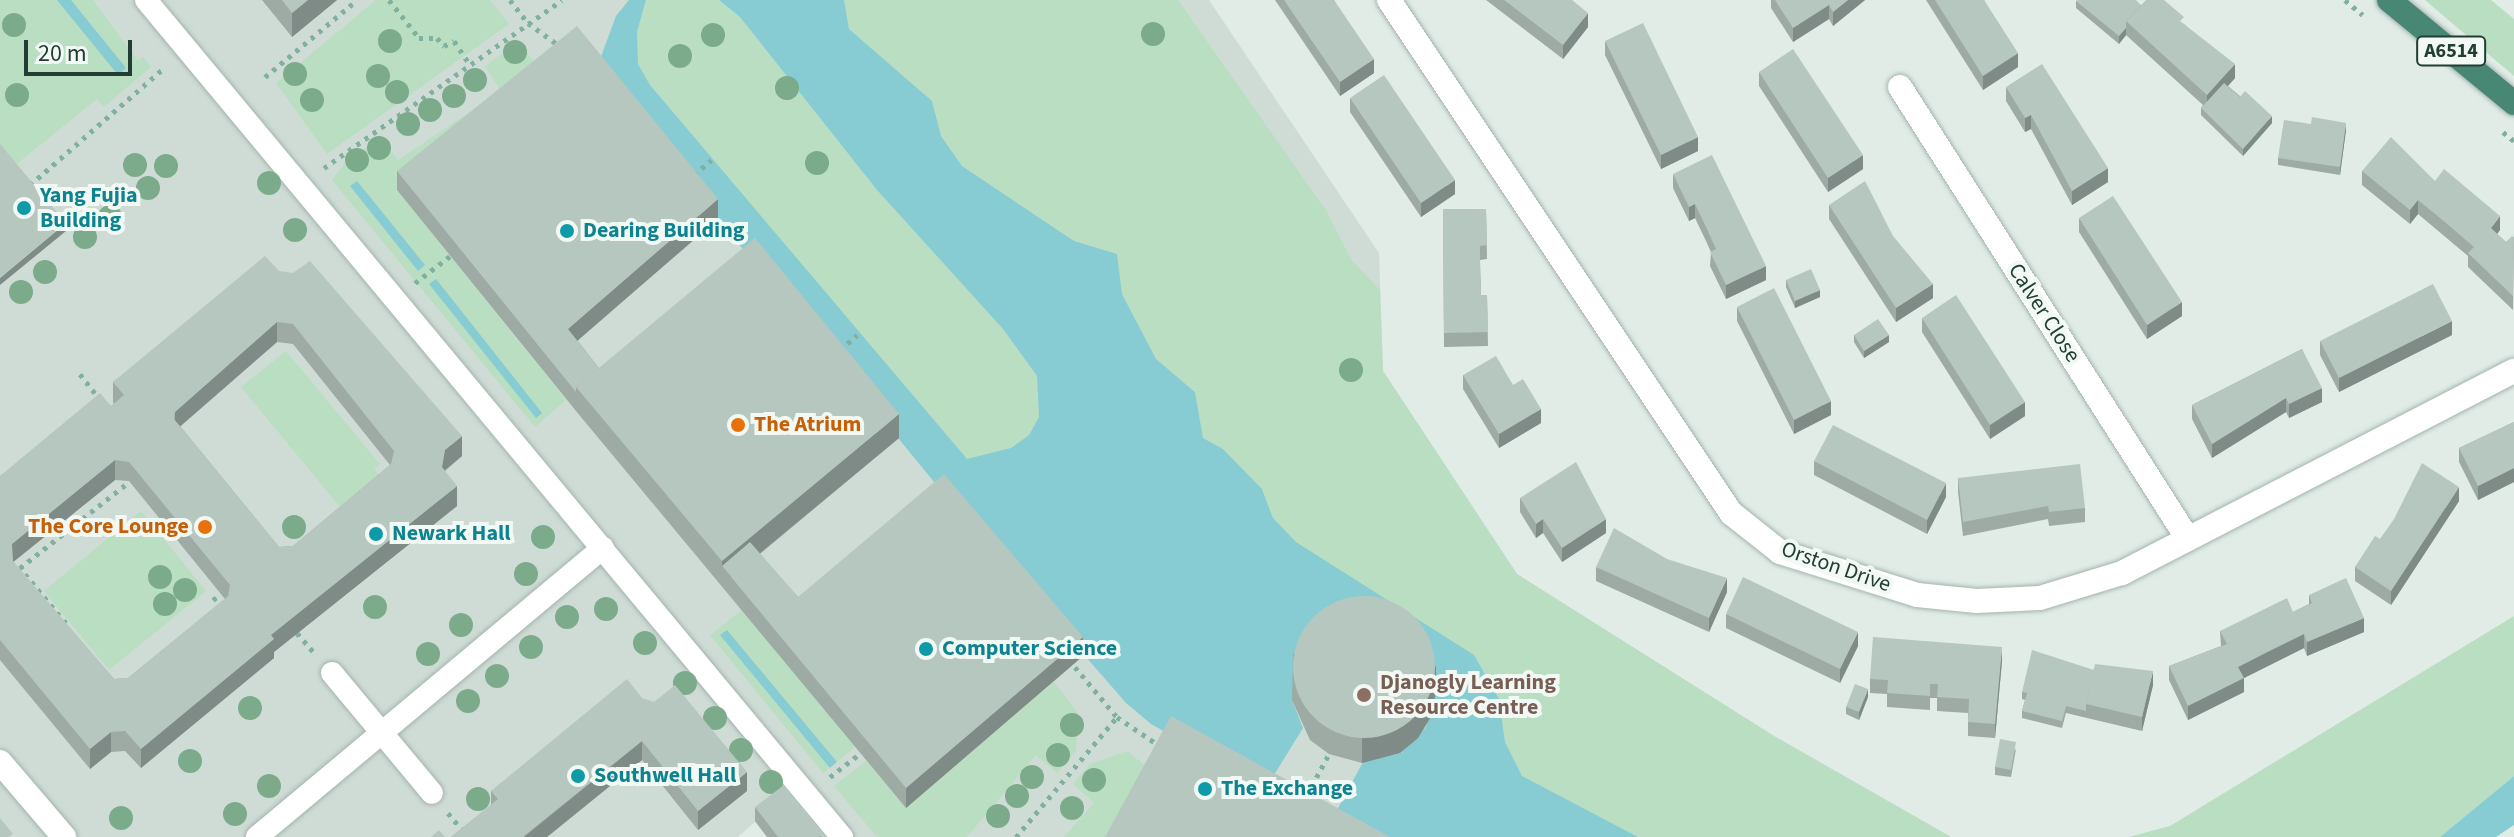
<!DOCTYPE html>
<html>
<head>
<meta charset="utf-8">
<style>
	body { margin:0 }
	#map { position:relative; width:2514px; height:837px; overflow:hidden; background:#e1ece7; font-family:"Source Sans 3",sans-serif }
	div>[style] { position:absolute }
	.built>* { inset:0; background:#cfdcd5 }
	.green>* { inset:0; background:#b9dec1 }
	.water>* { inset:0; background:#87ccd3 }
	.path>* { height:5px; margin-top:-2.5px; transform-origin:0; background:repeating-linear-gradient(90deg,#80b19f 0 4px,transparent 0 10px) }
	.roads { filter:drop-shadow(0 0 2px #a4b4ae) drop-shadow(0 0 2px #a4b4ae) }
	.service>* { height:22px; margin:-11px; padding:0 11px; transform-origin:11px; border-radius:11px; background:#fff }
	.minor>* { height:24px; margin:-12px; padding:0 12px; transform-origin:12px; border-radius:12px; background:#fff }
	.tertiary>* { height:24px; margin:-12px; padding:0 12px; transform-origin:12px; border-radius:12px; background:#fff }
	.trunk>* { height:24px; margin:-12px; padding:0 12px; transform-origin:12px; border-radius:12px; background:#488774 }
	.trees>* { width:24px; height:24px; margin:-12px; border-radius:50%; background:#7cab8c }
	.wall>* { inset:0; background:#9daba4 }
	.shaded-wall>* { inset:0; background:#7f8b86 }
	.building>* { inset:0; background:#b6c7bf }
	.round { border-radius:50% }
	.dots>* { width:22px; height:22px; translate:-50% -50%; box-sizing:border-box; border:4px solid #f2f9f5; border-radius:50% }
	span { translate:-50% -50%; white-space:nowrap; text-align:center; line-height:1.15; -webkit-text-stroke:8px #f2f9f5; paint-order:stroke }
	.shield-label span { padding:2px 6px; background:#f2f9f5; border:2px solid; border-radius:6px; -webkit-text-stroke-width:0 }
	.shield-label { font-size:20px; color:#213d34; font-weight:700 }
	.culture-label { font-size:22px; color:#0d838f; font-weight:700 }
	.left { translate:0 -50%; text-align:left }
	.street-label { font-size:22px; color:#213d34 }
	.food-label { font-size:22px; color:#c56008; font-weight:700 }
	.right { translate:-100% -50%; text-align:right }
	.education-label { font-size:22px; color:#785e54; font-weight:700 }
	.scale { position:absolute; left:24px; top:40px; width:108px; height:36px; box-sizing:border-box; border:4px solid #213d34; border-top:0; padding-left:10px; font-size:24px; line-height:28px; white-space:nowrap; color:#213d34; -webkit-text-stroke:6px #f2f9f5; paint-order:stroke }
</style>
</head>
<body>
<div id="map">
	<div class="built">
		<i style="clip-path:polygon(0 0,1209px 0,1379px 253px,1383px 371px,1517px 574px,1774px 736px,1951px 837px,767px 837px,755px 822px,738px 837px,0 837px)"></i>
	</div>
	<div class="green">
		<i style="clip-path:polygon(0 0,93px 0,138px 61px,143px 57px,151px 67px,104px 107px,97px 99px,13px 167px,0 151px)"></i>
		<i style="clip-path:polygon(376px 0,490px 0,509px 24px,327px 154px,276px 83px)"></i>
		<i style="clip-path:polygon(646px 0,719px 0,740px 17px,877px 190px,1003px 329px,1037px 376px,1039px 417px,1029px 435px,1011px 448px,967px 460px,917px 405px,650px 85px,638px 64px,637px 32px)"></i>
		<i style="clip-path:polygon(844px 0,1178px 0,1325px 209px,1351px 259px,1380px 290px,1383px 371px,1517px 574px,1774px 736px,1951px 837px,1638px 837px,1522px 776px,1505px 742px,1499px 699px,1391px 604px,1296px 542px,1273px 518px,1262px 489px,1223px 449px,1203px 438px,1195px 391px,1156px 360px,1122px 294px,1117px 254px,1074px 241px,962px 166px,941px 136px,932px 101px,849px 29px)"></i>
		<i style="clip-path:polygon(2425px 0,2491px 0,2514px 19px,2514px 76px)"></i>
		<i style="clip-path:polygon(527px 53px,543px 73px,397px 190px,566px 400px,535px 427px,332px 180px,349px 158px,381px 138px,398px 160px,501px 91px,485px 66px,500px 55px)"></i>
		<i style="clip-path:polygon(286px 351px,380px 464px,374px 469px,379px 475px,340px 507px,241px 387px)"></i>
		<i style="clip-path:polygon(141px 511px,206px 591px,109px 670px,44px 591px)"></i>
		<i style="clip-path:polygon(742px 610px,855px 747px,823px 773px,710px 635px)"></i>
		<i style="clip-path:polygon(2514px 616px,2514px 776px,2440px 837px,2129px 837px,2170px 826px)"></i>
		<i style="clip-path:polygon(1054px 682px,1078px 713px,1076px 751px,1057px 773px,1036px 755px,967px 837px,877px 837px,834px 786px,866px 761px,906px 807px)"></i>
		<i style="clip-path:polygon(1127px 751px,1152px 771px,1116px 837px,1064px 837px,1094px 803px,1073px 784px,1090px 764px)"></i>
	</div>
	<div class="water">
		<i style="clip-path:polygon(57px 0,71px 0,126px 68px,118px 75px)"></i>
		<i style="clip-path:polygon(629px 0,646px 0,637px 32px,638px 64px,650px 85px,967px 459px,1011px 448px,1029px 435px,1039px 417px,1037px 376px,1003px 329px,877px 190px,740px 17px,719px 0,844px 0,849px 29px,932px 101px,941px 136px,962px 166px,1074px 241px,1117px 254px,1122px 294px,1156px 359px,1195px 392px,1203px 438px,1223px 449px,1262px 489px,1273px 518px,1296px 542px,1474px 655px,1499px 699px,1505px 742px,1522px 776px,1638px 837px,1355px 837px,1330px 823px,1363px 762px,1401px 753px,1426px 727px,1436px 690px,1432px 666px,1292px 700px,1303px 728px,1266px 788px,1151px 724px,1126px 703px,944px 494px,596px 70px,616px 16px)"></i>
		<i style="clip-path:polygon(357px 181px,425px 265px,418px 271px,350px 186px)"></i>
		<i style="clip-path:polygon(436px 279px,542px 413px,536px 418px,429px 284px)"></i>
		<i style="clip-path:polygon(727px 630px,837px 762px,830px 768px,720px 635px)"></i>
		<i style="clip-path:polygon(2514px 776px,2514px 825px,2496px 837px,2440px 837px)"></i>
	</div>
	<div class="path">
		<i style="left:389px;top:0;width:48px;rotate:51.7deg"></i>
		<i style="left:419px;top:38px;width:18px"></i>
		<i style="left:437px;top:38px;width:11px;rotate:49deg"></i>
		<i style="left:444px;top:46px;width:11px;rotate:-27deg"></i>
		<i style="left:454px;top:41px;width:27px;rotate:56deg"></i>
		<i style="left:510px;top:0;width:29px;rotate:52deg"></i>
		<i style="left:528px;top:23px;width:41px;rotate:36deg"></i>
		<i style="left:2345px;top:0;width:23px;rotate:40deg"></i>
		<i style="left:265px;top:77px;width:120px;rotate:-39.9deg"></i>
		<i style="left:2503px;top:132px;width:14px;rotate:39deg"></i>
		<i style="left:324px;top:168px;width:291px;rotate:-35.2deg"></i>
		<i style="left:694px;top:175px;width:23px;rotate:-41deg"></i>
		<i style="left:30px;top:185px;width:178px;rotate:-41.1deg"></i>
		<i style="left:415px;top:283px;width:44px;rotate:-37.6deg"></i>
		<i style="left:840px;top:350px;width:23px;rotate:-41deg"></i>
		<i style="left:80px;top:374px;width:31px;rotate:52deg"></i>
		<i style="left:213px;top:600px;width:5px;rotate:-37deg"></i>
		<i style="left:66px;top:623px;width:72px;rotate:-129.9deg"></i>
		<i style="left:20px;top:568px;width:134px;rotate:-38.3deg"></i>
		<i style="left:297px;top:633px;width:28px;rotate:49deg"></i>
		<i style="left:1075px;top:667px;width:65px;rotate:50deg"></i>
		<i style="left:1117px;top:717px;width:52px;rotate:34deg"></i>
		<i style="left:830px;top:777px;width:39px;rotate:-38deg"></i>
		<i style="left:1307px;top:795px;width:47px;rotate:-61.8deg"></i>
		<i style="left:448px;top:813px;width:31px;rotate:50deg"></i>
		<i style="left:1016px;top:837px;width:157px;rotate:-49.9deg"></i>
	</div>
	<div class="roads">
		<div class="service">
			<i style="left:146px;top:0;width:1089px;rotate:50.26deg"></i>
			<i style="left:332px;top:673px;width:156px;rotate:50.2deg"></i>
			<i style="left:257px;top:837px;width:451px;rotate:-39.9deg"></i>
		</div>
		<div class="minor">
			<i style="left:1389px;top:0;width:617px;rotate:56.31deg"></i>
			<i style="left:1731px;top:513px;width:63px;rotate:38.5deg"></i>
			<i style="left:1780px;top:552px;width:144px;rotate:17.4deg"></i>
			<i style="left:1917px;top:595px;width:60px;rotate:5.7deg"></i>
			<i style="left:1977px;top:601px;width:63px;rotate:-2.7deg"></i>
			<i style="left:2040px;top:598px;width:86px;rotate:-17deg"></i>
			<i style="left:2122px;top:573px;width:441px;rotate:-27.3deg"></i>
			<i style="left:1900px;top:87px;width:536px;rotate:57.5deg"></i>
		</div>
		<div class="tertiary">
			<i style="left:0;top:762px;width:99px;rotate:49.5deg"></i>
		</div>
		<div class="trunk">
			<i style="left:2389px;top:0;width:162px;rotate:39.5deg"></i>
		</div>
	</div>
	<div class="trees">
		<i style="left:14px;top:25px"></i>
		<i style="left:1153px;top:34px"></i>
		<i style="left:713px;top:35px"></i>
		<i style="left:390px;top:41px"></i>
		<i style="left:515px;top:52px"></i>
		<i style="left:680px;top:56px"></i>
		<i style="left:295px;top:74px"></i>
		<i style="left:378px;top:76px"></i>
		<i style="left:475px;top:80px"></i>
		<i style="left:787px;top:88px"></i>
		<i style="left:397px;top:92px"></i>
		<i style="left:17px;top:95px"></i>
		<i style="left:454px;top:96px"></i>
		<i style="left:312px;top:100px"></i>
		<i style="left:430px;top:110px"></i>
		<i style="left:408px;top:124px"></i>
		<i style="left:379px;top:148px"></i>
		<i style="left:357px;top:160px"></i>
		<i style="left:817px;top:163px"></i>
		<i style="left:135px;top:165px"></i>
		<i style="left:166px;top:166px"></i>
		<i style="left:269px;top:183px"></i>
		<i style="left:148px;top:188px"></i>
		<i style="left:110px;top:217px"></i>
		<i style="left:295px;top:230px"></i>
		<i style="left:85px;top:237px"></i>
		<i style="left:45px;top:272px"></i>
		<i style="left:21px;top:292px"></i>
		<i style="left:1351px;top:370px"></i>
		<i style="left:294px;top:527px"></i>
		<i style="left:543px;top:537px"></i>
		<i style="left:526px;top:574px"></i>
		<i style="left:160px;top:577px"></i>
		<i style="left:185px;top:590px"></i>
		<i style="left:165px;top:604px"></i>
		<i style="left:375px;top:607px"></i>
		<i style="left:606px;top:609px"></i>
		<i style="left:567px;top:617px"></i>
		<i style="left:461px;top:625px"></i>
		<i style="left:645px;top:643px"></i>
		<i style="left:531px;top:647px"></i>
		<i style="left:428px;top:654px"></i>
		<i style="left:497px;top:676px"></i>
		<i style="left:685px;top:683px"></i>
		<i style="left:468px;top:701px"></i>
		<i style="left:250px;top:708px"></i>
		<i style="left:715px;top:718px"></i>
		<i style="left:1072px;top:725px"></i>
		<i style="left:741px;top:750px"></i>
		<i style="left:1058px;top:755px"></i>
		<i style="left:190px;top:761px"></i>
		<i style="left:1032px;top:777px"></i>
		<i style="left:1094px;top:780px"></i>
		<i style="left:771px;top:782px"></i>
		<i style="left:269px;top:786px"></i>
		<i style="left:1017px;top:796px"></i>
		<i style="left:478px;top:799px"></i>
		<i style="left:1072px;top:808px"></i>
		<i style="left:235px;top:814px"></i>
		<i style="left:998px;top:816px"></i>
		<i style="left:121px;top:818px"></i>
	</div>
	<div class="wall">
		<i style="clip-path:polygon(262px 0,337px 0,292px 37px)"></i>
		<i style="clip-path:polygon(1275px 0,1334px 0,1374px 73px,1340px 96px)"></i>
		<i style="clip-path:polygon(1486px 0,1572px 0,1588px 27px,1563px 59px)"></i>
		<i style="clip-path:polygon(1771px 0,1865px 0,1833px 26px,1829px 19px,1793px 42px,1771px 8px)"></i>
		<i style="clip-path:polygon(1926px 0,1984px 0,2018px 67px,1983px 90px)"></i>
		<i style="clip-path:polygon(2076px 1px,2141px 5px,2184px 24px,2235px 78px,2228px 86px,2272px 123px,2243px 156px,2201px 115px,2201px 108px,2203px 105px,2126px 35px,2119px 44px,2076px 8px)"></i>
		<i style="clip-path:polygon(1605px 41px,1698px 151px,1661px 169px,1605px 55px)"></i>
		<i style="clip-path:polygon(1759px 72px,1863px 169px,1828px 192px,1759px 86px)"></i>
		<i style="clip-path:polygon(2006px 87px,2108px 182px,2072px 205px,2031px 129px,2025px 132px,2006px 101px)"></i>
		<i style="clip-path:polygon(1350px 98px,1455px 194px,1421px 217px,1350px 112px)"></i>
		<i style="clip-path:polygon(2346px 130px,2340px 175px,2278px 165px,2278px 158px)"></i>
		<i style="clip-path:polygon(397px 171px,718px 219px,577px 340px,599px 368px,899px 438px,760px 554px,798px 597px,1083px 656px,906px 808px,576px 411px,397px 190px)"></i>
		<i style="clip-path:polygon(2362px 171px,2435px 181px,2500px 230px,2497px 234px,2506px 242px,2514px 237px,2513px 310px,2468px 267px,2468px 256px,2418px 214px,2410px 224px,2362px 185px)"></i>
		<i style="clip-path:polygon(1673px 174px,1766px 280px,1726px 299px,1710px 266px,1711px 252px,1706px 241px,1695px 218px,1689px 221px,1673px 188px)"></i>
		<i style="clip-path:polygon(1829px 205px,1893px 236px,1933px 298px,1896px 322px,1829px 219px)"></i>
		<i style="clip-path:polygon(1443px 209px,1486px 209px,1487px 259px,1480px 260px,1481px 295px,1487px 295px,1488px 346px,1444px 347px)"></i>
		<i style="clip-path:polygon(2079px 218px,2182px 316px,2147px 339px,2079px 232px)"></i>
		<i style="clip-path:polygon(evenodd,279px 271px,462px 456px,445px 471px,457px 506px,274px 652px,274px 658px,141px 768px,125px 751px,111px 752px,90px 769px,0 660px,0 476px,111px 406px,114px 404px,113px 402px,113px 382px,279px 271px,277px 342px,293px 344px,390px 465px,293px 546px,279px 547px,180px 426px,277px 342px,279px 271px,115px 480px,129px 481px,225px 599px,128px 678px,114px 679px,13px 562px,115px 480px)"></i>
		<i style="clip-path:polygon(1786px 280px,1820px 297px,1795px 308px,1786px 287px)"></i>
		<i style="clip-path:polygon(1737px 307px,1831px 415px,1794px 434px,1737px 321px)"></i>
		<i style="clip-path:polygon(1922px 318px,2025px 416px,1990px 439px,1922px 332px)"></i>
		<i style="clip-path:polygon(1854px 335px,1889px 342px,1864px 358px,1854px 342px)"></i>
		<i style="clip-path:polygon(2452px 335px,2339px 392px,2320px 355px,2320px 341px)"></i>
		<i style="clip-path:polygon(2302px 349px,2322px 402px,2289px 418px,2286px 412px,2212px 458px,2192px 419px,2192px 405px)"></i>
		<i style="clip-path:polygon(1463px 375px,1513px 385px,1541px 423px,1499px 448px,1463px 389px)"></i>
		<i style="clip-path:polygon(2514px 422px,2514px 482px,2478px 500px,2459px 462px,2459px 448px)"></i>
		<i style="clip-path:polygon(1814px 461px,1946px 497px,1927px 534px,1814px 475px)"></i>
		<i style="clip-path:polygon(1958px 478px,2085px 508px,2085px 522px,2049px 526px,2048px 519px,1963px 536px,1958px 492px)"></i>
		<i style="clip-path:polygon(1520px 498px,1606px 533px,1562px 562px,1543px 533px,1536px 538px,1520px 512px)"></i>
		<i style="clip-path:polygon(2459px 501px,2391px 605px,2355px 581px,2355px 567px,2380px 539px)"></i>
		<i style="clip-path:polygon(1596px 567px,1727px 592px,1709px 632px,1596px 581px)"></i>
		<i style="clip-path:polygon(2309px 595px,2364px 632px,2307px 656px,2304px 648px,2244px 678px,2244px 692px,2188px 720px,2169px 680px,2169px 666px,2221px 646px,2220px 631px,2293px 612px,2309px 604px)"></i>
		<i style="clip-path:polygon(1726px 614px,1858px 646px,1840px 683px,1726px 628px)"></i>
		<i style="clip-path:polygon(1293px 653px,1436px 690px,1432px 715px,1418px 738px,1400px 753px,1362px 763px,1329px 754px,1310px 740px,1292px 700px)"></i>
		<i style="clip-path:polygon(2002px 661px,1995px 738px,1968px 736px,1968px 713px,1937px 711px,1937px 698px,1930px 698px,1930px 710px,1887px 707px,1887px 694px,1870px 693px,1870px 679px)"></i>
		<i style="clip-path:polygon(2094px 670px,2153px 685px,2142px 731px,2066px 713px,2062px 728px,2022px 718px,2022px 711px,2025px 700px,2022px 699px,2022px 692px)"></i>
		<i style="clip-path:polygon(1868px 697px,1859px 720px,1846px 714px,1846px 707px)"></i>
		<i style="clip-path:polygon(642px 698px,747px 791px,698px 830px,642px 760px,547px 837px,451px 837px,491px 805px,491px 791px)"></i>
		<i style="clip-path:polygon(2016px 749px,2011px 777px,1995px 775px,1995px 767px)"></i>
		<i style="clip-path:polygon(755px 807px,823px 837px,767px 837px,755px 821px)"></i>
	</div>
	<div class="shaded-wall">
		<i style="clip-path:polygon(308px 0,337px 0,292px 37px,292px 13px)"></i>
		<i style="clip-path:polygon(1848px 0,1865px 0,1833px 26px,1833px 12px)"></i>
		<i style="clip-path:polygon(1829px 5px,1829px 19px,1793px 42px,1793px 28px)"></i>
		<i style="clip-path:polygon(1588px 13px,1588px 27px,1563px 59px,1563px 45px)"></i>
		<i style="clip-path:polygon(2126px 28px,2126px 35px,2119px 44px,2119px 36px)"></i>
		<i style="clip-path:polygon(2018px 53px,2018px 67px,1983px 90px,1983px 76px)"></i>
		<i style="clip-path:polygon(1374px 59px,1374px 73px,1340px 96px,1340px 82px)"></i>
		<i style="clip-path:polygon(2235px 64px,2235px 78px,2207px 109px,2207px 95px)"></i>
		<i style="clip-path:polygon(2031px 115px,2031px 129px,2025px 132px,2025px 118px)"></i>
		<i style="clip-path:polygon(2272px 116px,2272px 123px,2243px 156px,2243px 149px)"></i>
		<i style="clip-path:polygon(2346px 123px,2346px 130px,2340px 175px,2340px 167px)"></i>
		<i style="clip-path:polygon(1698px 137px,1698px 151px,1661px 169px,1661px 155px)"></i>
		<i style="clip-path:polygon(1863px 155px,1863px 169px,1828px 192px,1828px 178px)"></i>
		<i style="clip-path:polygon(2108px 168px,2108px 182px,2072px 205px,2072px 191px)"></i>
		<i style="clip-path:polygon(1455px 180px,1455px 194px,1421px 217px,1421px 203px)"></i>
		<i style="clip-path:polygon(718px 199px,718px 219px,568px 349px,568px 329px)"></i>
		<i style="clip-path:polygon(2418px 200px,2418px 214px,2410px 224px,2410px 210px)"></i>
		<i style="clip-path:polygon(1695px 204px,1695px 218px,1689px 221px,1689px 207px)"></i>
		<i style="clip-path:polygon(2500px 216px,2500px 230px,2491px 242px,2491px 228px)"></i>
		<i style="clip-path:polygon(66px 223px,66px 231px,0 285px,0 278px)"></i>
		<i style="clip-path:polygon(1766px 266px,1766px 280px,1726px 299px,1726px 285px)"></i>
		<i style="clip-path:polygon(1933px 284px,1933px 298px,1896px 322px,1896px 308px)"></i>
		<i style="clip-path:polygon(1820px 290px,1820px 297px,1795px 308px,1795px 301px)"></i>
		<i style="clip-path:polygon(2182px 302px,2182px 316px,2147px 339px,2147px 325px)"></i>
		<i style="clip-path:polygon(2452px 321px,2452px 335px,2339px 392px,2339px 378px)"></i>
		<i style="clip-path:polygon(277px 322px,277px 342px,175px 431px,175px 412px)"></i>
		<i style="clip-path:polygon(1889px 335px,1889px 342px,1864px 358px,1864px 351px)"></i>
		<i style="clip-path:polygon(2322px 388px,2322px 402px,2289px 418px,2289px 404px)"></i>
		<i style="clip-path:polygon(2286px 398px,2286px 412px,2212px 458px,2212px 444px)"></i>
		<i style="clip-path:polygon(1831px 401px,1831px 415px,1794px 434px,1794px 420px)"></i>
		<i style="clip-path:polygon(2025px 402px,2025px 416px,1990px 439px,1990px 425px)"></i>
		<i style="clip-path:polygon(1541px 409px,1541px 423px,1499px 448px,1499px 434px)"></i>
		<i style="clip-path:polygon(899px 414px,899px 438px,731px 577px,722px 566px,722px 561px)"></i>
		<i style="clip-path:polygon(462px 436px,462px 456px,445px 470px,442px 487px,442px 467px,445px 450px)"></i>
		<i style="clip-path:polygon(115px 460px,115px 480px,12px 563px,12px 544px)"></i>
		<i style="clip-path:polygon(2514px 468px,2514px 482px,2478px 500px,2478px 486px)"></i>
		<i style="clip-path:polygon(1946px 483px,1946px 497px,1927px 534px,1927px 520px)"></i>
		<i style="clip-path:polygon(457px 486px,457px 506px,274px 652px,274px 658px,141px 768px,141px 749px,271px 635px)"></i>
		<i style="clip-path:polygon(2459px 487px,2459px 501px,2391px 605px,2391px 591px)"></i>
		<i style="clip-path:polygon(1543px 519px,1543px 533px,1536px 538px,1536px 524px)"></i>
		<i style="clip-path:polygon(1606px 519px,1606px 533px,1562px 562px,1562px 548px)"></i>
		<i style="clip-path:polygon(1727px 578px,1727px 592px,1709px 632px,1709px 618px)"></i>
		<i style="clip-path:polygon(2364px 618px,2364px 632px,2307px 656px,2307px 642px)"></i>
		<i style="clip-path:polygon(1858px 632px,1858px 646px,1840px 683px,1840px 669px)"></i>
		<i style="clip-path:polygon(2304px 634px,2304px 648px,2244px 678px,2244px 692px,2188px 720px,2188px 706px,2238px 667px)"></i>
		<i style="clip-path:polygon(1083px 637px,1083px 656px,906px 808px,906px 788px)"></i>
		<i style="clip-path:polygon(2002px 647px,2002px 661px,1995px 738px,1995px 724px)"></i>
		<i style="clip-path:polygon(1436px 666px,1436px 690px,1432px 715px,1418px 738px,1400px 753px,1362px 763px,1362px 739px)"></i>
		<i style="clip-path:polygon(2153px 671px,2153px 685px,2142px 731px,2142px 717px)"></i>
		<i style="clip-path:polygon(1868px 689px,1868px 697px,1859px 720px,1859px 712px)"></i>
		<i style="clip-path:polygon(111px 732px,111px 752px,90px 769px,90px 749px)"></i>
		<i style="clip-path:polygon(642px 741px,642px 760px,547px 837px,524px 837px)"></i>
		<i style="clip-path:polygon(747px 772px,747px 791px,698px 830px,698px 811px)"></i>
	</div>
	<div class="building">
		<i style="clip-path:polygon(282px 0,308px 0,292px 13px)"></i>
		<i style="clip-path:polygon(1284px 0,1334px 0,1374px 59px,1340px 82px)"></i>
		<i style="clip-path:polygon(1504px 0,1572px 0,1588px 13px,1563px 45px)"></i>
		<i style="clip-path:polygon(1775px 0,1848px 0,1833px 12px,1829px 5px,1793px 28px)"></i>
		<i style="clip-path:polygon(1935px 0,1984px 0,2018px 53px,1983px 76px)"></i>
		<i style="clip-path:polygon(2077px 0,2136px 0,2141px 5px,2126px 21px,2126px 28px,2119px 36px,2076px 1px)"></i>
		<i style="clip-path:polygon(2146px 0,2164px 0,2184px 17px,2180px 21px,2235px 64px,2207px 95px,2126px 21px)"></i>
		<i style="clip-path:polygon(1643px 23px,1698px 137px,1661px 155px,1605px 41px)"></i>
		<i style="clip-path:polygon(577px 26px,718px 199px,568px 329px,599px 368px,576px 387px,576px 392px,397px 171px)"></i>
		<i style="clip-path:polygon(1793px 49px,1863px 155px,1828px 178px,1759px 72px)"></i>
		<i style="clip-path:polygon(2042px 64px,2108px 168px,2072px 191px,2031px 115px,2025px 118px,2006px 87px)"></i>
		<i style="clip-path:polygon(1384px 75px,1455px 180px,1421px 203px,1350px 98px)"></i>
		<i style="clip-path:polygon(2224px 83px,2240px 97px,2245px 91px,2272px 116px,2243px 149px,2201px 108px)"></i>
		<i style="clip-path:polygon(2312px 117px,2346px 123px,2340px 167px,2278px 158px,2284px 120px,2311px 124px)"></i>
		<i style="clip-path:polygon(2391px 137px,2435px 181px,2444px 169px,2500px 216px,2491px 228px,2506px 242px,2512px 236px,2514px 237px,2513px 296px,2468px 253px,2474px 247px,2446px 223px,2418px 200px,2410px 210px,2362px 171px)"></i>
		<i style="clip-path:polygon(0 144px,66px 223px,0 278px)"></i>
		<i style="clip-path:polygon(1712px 155px,1766px 266px,1726px 285px,1710px 252px,1716px 249px,1706px 227px,1695px 204px,1689px 207px,1673px 174px)"></i>
		<i style="clip-path:polygon(1865px 181px,1893px 236px,1933px 284px,1896px 308px,1829px 205px)"></i>
		<i style="clip-path:polygon(2113px 196px,2182px 302px,2147px 325px,2079px 218px)"></i>
		<i style="clip-path:polygon(1443px 209px,1486px 209px,1487px 245px,1480px 246px,1480px 271px,1481px 295px,1487px 295px,1488px 332px,1444px 333px)"></i>
		<i style="clip-path:polygon(755px 238px,899px 414px,722px 561px,576px 387px)"></i>
		<i style="clip-path:polygon(evenodd,265px 256px,279px 271px,293px 273px,310px 261px,462px 436px,445px 450px,442px 467px,457px 486px,271px 635px,274px 639px,141px 749px,125px 731px,111px 732px,90px 749px,0 640px,0 476px,100px 393px,111px 406px,117px 401px,124px 395px,113px 382px,265px 256px,277px 322px,293px 324px,394px 451px,391px 464px,293px 546px,279px 547px,174px 419px,175px 412px,277px 322px,265px 256px,115px 460px,129px 462px,230px 585px,228px 596px,128px 678px,114px 679px,13px 561px,12px 544px,115px 460px)"></i>
		<i style="clip-path:polygon(1811px 269px,1820px 290px,1795px 301px,1786px 280px)"></i>
		<i style="clip-path:polygon(2433px 284px,2452px 321px,2339px 378px,2320px 341px)"></i>
		<i style="clip-path:polygon(1774px 288px,1831px 401px,1794px 420px,1737px 307px)"></i>
		<i style="clip-path:polygon(1956px 295px,2025px 402px,1990px 425px,1922px 318px)"></i>
		<i style="clip-path:polygon(1878px 319px,1889px 335px,1864px 351px,1854px 335px)"></i>
		<i style="clip-path:polygon(2302px 349px,2322px 388px,2289px 404px,2286px 398px,2212px 444px,2192px 405px)"></i>
		<i style="clip-path:polygon(1496px 356px,1513px 385px,1523px 379px,1541px 409px,1499px 434px,1463px 375px)"></i>
		<i style="clip-path:polygon(2514px 422px,2514px 468px,2478px 486px,2459px 448px)"></i>
		<i style="clip-path:polygon(1833px 425px,1946px 483px,1927px 520px,1814px 461px)"></i>
		<i style="clip-path:polygon(1576px 462px,1606px 519px,1562px 548px,1543px 519px,1536px 524px,1520px 498px)"></i>
		<i style="clip-path:polygon(2422px 463px,2459px 487px,2391px 591px,2355px 567px,2375px 536px,2380px 539px,2394px 519px)"></i>
		<i style="clip-path:polygon(2080px 464px,2085px 508px,2049px 512px,2048px 506px,1963px 522px,1958px 478px)"></i>
		<i style="clip-path:polygon(944px 474px,1083px 637px,906px 788px,722px 566px,750px 542px,798px 597px)"></i>
		<i style="clip-path:polygon(1614px 528px,1667px 559px,1727px 578px,1709px 618px,1596px 567px)"></i>
		<i style="clip-path:polygon(1743px 577px,1858px 632px,1840px 669px,1726px 614px)"></i>
		<i style="clip-path:polygon(2346px 578px,2364px 618px,2307px 642px,2304px 634px,2269px 651px,2238px 667px,2244px 678px,2188px 706px,2169px 666px,2227px 644px,2220px 631px,2287px 598px,2293px 612px,2312px 603px,2309px 595px)"></i>
		<i class="round" style="left:1293px;top:596px;width:142px;height:142px"></i>
		<i style="clip-path:polygon(1873px 637px,2002px 647px,1995px 724px,1968px 722px,1969px 699px,1937px 697px,1938px 684px,1930px 684px,1930px 696px,1887px 693px,1888px 680px,1870px 679px)"></i>
		<i style="clip-path:polygon(2032px 650px,2094px 670px,2086px 704px,2086px 711px,2066px 706px,2062px 721px,2022px 711px,2027px 693px,2022px 692px)"></i>
		<i style="clip-path:polygon(2095px 664px,2153px 671px,2142px 717px,2086px 704px)"></i>
		<i style="clip-path:polygon(627px 679px,642px 698px,654px 702px,675px 685px,747px 772px,698px 811px,642px 741px,524px 836px,524px 837px,451px 837px,498px 799px,491px 791px)"></i>
		<i style="clip-path:polygon(1855px 684px,1868px 689px,1859px 712px,1846px 707px)"></i>
		<i style="clip-path:polygon(1171px 716px,1390px 837px,1105px 837px)"></i>
		<i style="clip-path:polygon(2000px 739px,2016px 742px,2011px 770px,1995px 767px)"></i>
		<i style="clip-path:polygon(784px 785px,823px 834px,818px 837px,778px 837px,755px 807px)"></i>
		<i style="clip-path:polygon(0 818px,13px 834px,9px 837px,0 837px)"></i>
		<i style="clip-path:polygon(439px 830px,445px 837px,431px 837px)"></i>
	</div>
	<div class="dots">
		<i style="left:24px;top:208px;background:#0f9aa8"></i>
		<i style="left:567px;top:231px;background:#0f9aa8"></i>
		<i style="left:738px;top:425px;background:#e8710a"></i>
		<i style="left:205px;top:527px;background:#e8710a"></i>
		<i style="left:376px;top:534px;background:#0f9aa8"></i>
		<i style="left:926px;top:649px;background:#0f9aa8"></i>
		<i style="left:1364px;top:695px;background:#8d6e63"></i>
		<i style="left:578px;top:776px;background:#0f9aa8"></i>
		<i style="left:1205px;top:789px;background:#0f9aa8"></i>
	</div>
	<div class="shield-label">
		<span style="left:2451px;top:51px">A6514</span>
	</div>
	<div class="culture-label">
		<span class="left" style="left:40px;top:208px">Yang Fujia<br>Building</span>
		<span class="left" style="left:583px;top:231px">Dearing Building</span>
		<span class="left" style="left:392px;top:534px">Newark Hall</span>
		<span class="left" style="left:942px;top:649px">Computer Science</span>
		<span class="left" style="left:594px;top:776px">Southwell Hall</span>
		<span class="left" style="left:1221px;top:789px">The Exchange</span>
	</div>
	<div class="street-label">
		<span style="left:2044px;top:313px;rotate:57deg">Calver Close</span>
		<span style="left:1836px;top:567px;rotate:19deg">Orston Drive</span>
	</div>
	<div class="food-label">
		<span class="left" style="left:754px;top:425px">The Atrium</span>
		<span class="right" style="left:189px;top:527px">The Core Lounge</span>
	</div>
	<div class="education-label">
		<span class="left" style="left:1380px;top:695px">Djanogly Learning<br>Resource Centre</span>
	</div>
	<div class="scale">20 m</div>
</div>
</body>
</html>
